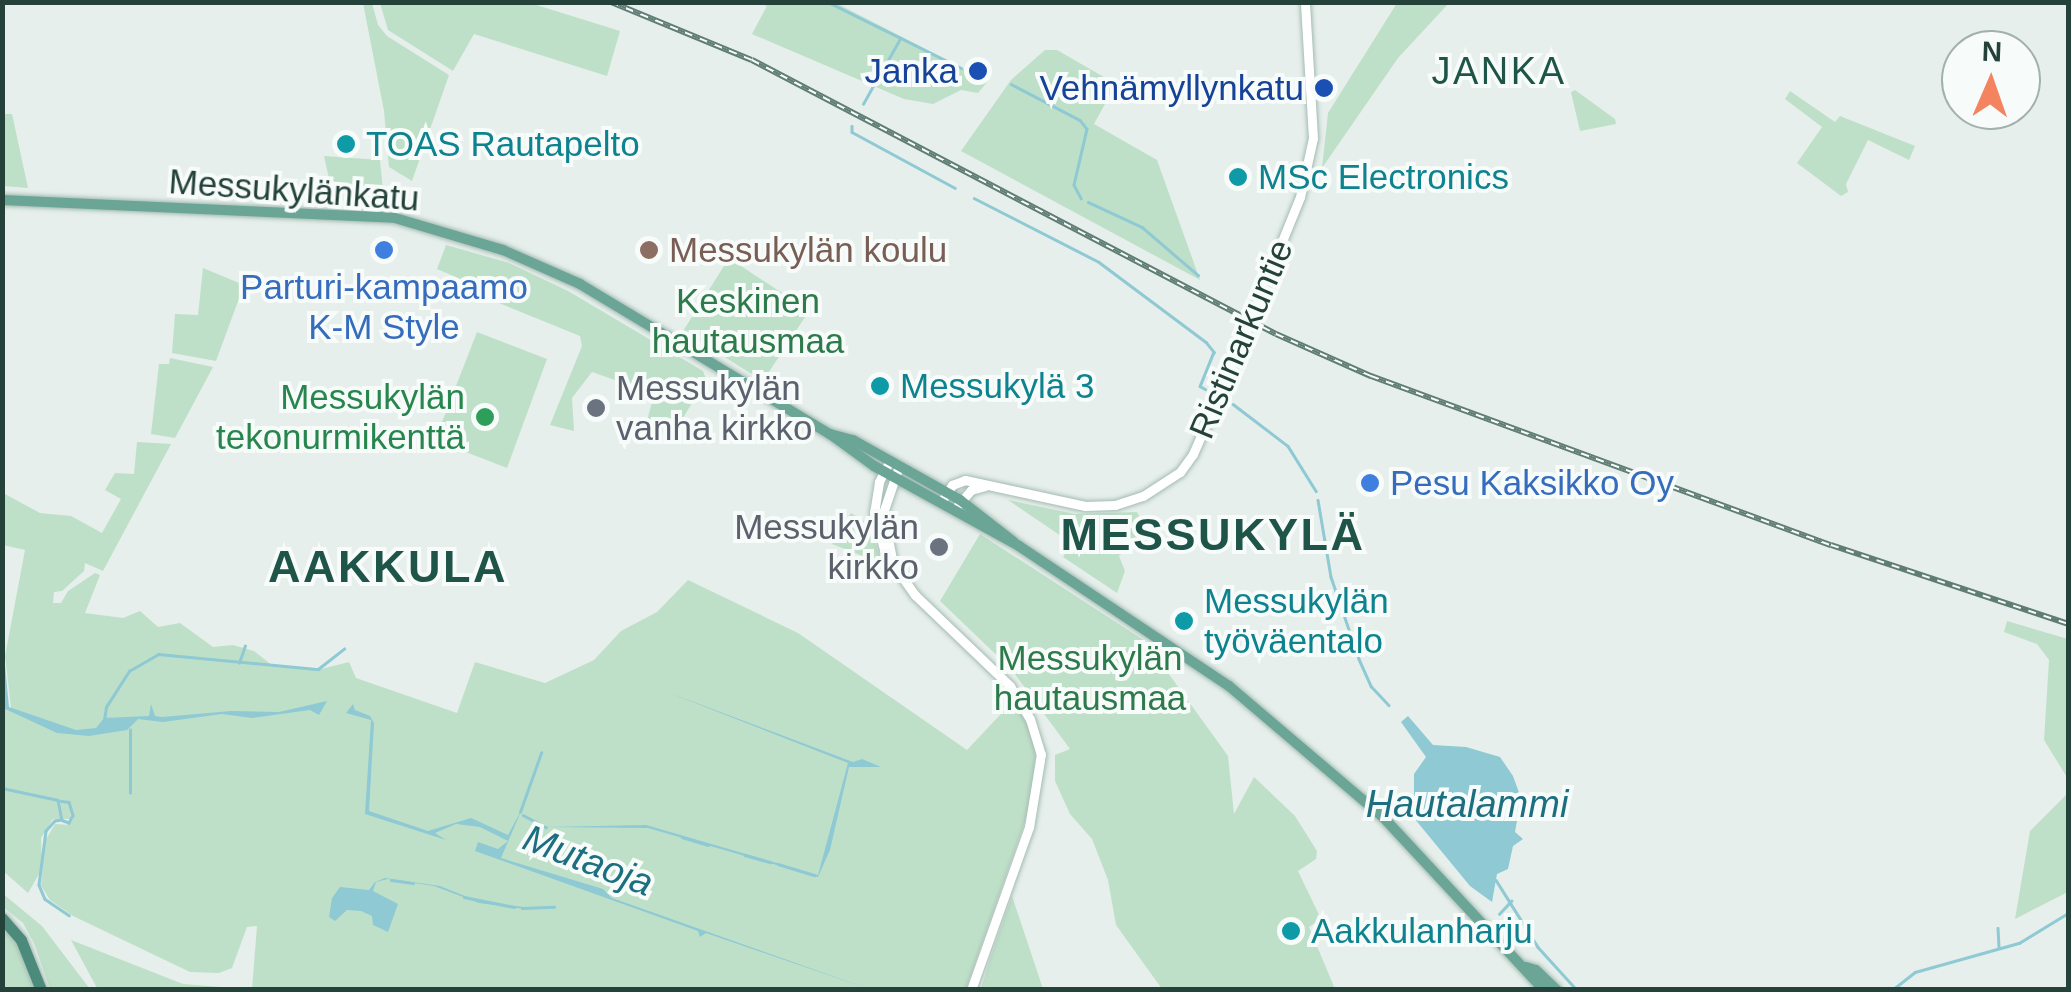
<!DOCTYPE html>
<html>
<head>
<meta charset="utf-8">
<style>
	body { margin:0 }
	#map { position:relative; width:2071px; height:992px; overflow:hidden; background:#e6efeb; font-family:Helvetica,sans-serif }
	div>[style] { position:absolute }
	.green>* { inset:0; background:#bfe0c8 }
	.water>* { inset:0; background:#8ec9d4 }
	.stream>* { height:2.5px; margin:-1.25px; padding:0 1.25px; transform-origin:1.25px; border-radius:1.25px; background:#8ec9d4 }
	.roads { filter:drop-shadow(0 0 2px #a4bbb3) drop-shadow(0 0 2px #a4bbb3) }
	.secondary>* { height:9px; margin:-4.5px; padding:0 4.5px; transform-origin:4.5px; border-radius:4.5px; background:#fff }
	.primary>* { height:10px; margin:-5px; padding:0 5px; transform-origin:5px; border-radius:5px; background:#6aa596 }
	.trunk>* { height:11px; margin:-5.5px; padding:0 5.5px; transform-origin:5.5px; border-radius:5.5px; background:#4c8a7c }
	.rail>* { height:6px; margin-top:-3px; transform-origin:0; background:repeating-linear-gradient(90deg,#f7fbf9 0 8px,#5f7d75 0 16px); box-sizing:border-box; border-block:2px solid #5f7d75 }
	.bridges { filter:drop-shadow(0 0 2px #a4bbb3) drop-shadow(0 0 2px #a4bbb3) }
	.secondary-bridge>* { height:9px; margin:-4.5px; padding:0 4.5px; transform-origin:4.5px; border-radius:4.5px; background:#fff }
	.dots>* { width:28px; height:28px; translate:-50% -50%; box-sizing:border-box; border:5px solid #f7fbf9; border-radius:50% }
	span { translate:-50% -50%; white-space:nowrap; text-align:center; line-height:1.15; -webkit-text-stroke:8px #f7fbf9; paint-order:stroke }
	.transit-label { font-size:35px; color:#164399 }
	.right { translate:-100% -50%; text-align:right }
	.culture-label { font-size:35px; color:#0d838f }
	.left { translate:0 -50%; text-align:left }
	.street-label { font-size:35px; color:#24423a }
	.education-label { font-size:35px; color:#785e54 }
	.shop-label { font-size:35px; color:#366cbe }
	.park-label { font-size:35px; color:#2d7a4b }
	.worship-label { font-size:35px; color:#5b616d }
	.leisure-label { font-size:35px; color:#27864d }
	.neighbourhood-label { font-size:38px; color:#1f5548; letter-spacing:2.5px }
	.water-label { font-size:38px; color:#1c6f80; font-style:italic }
	.district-label { font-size:45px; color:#1f5548; font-weight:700; letter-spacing:2.5px }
	.frame { position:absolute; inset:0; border:5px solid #24423a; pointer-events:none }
	.north { position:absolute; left:1941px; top:30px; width:100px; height:100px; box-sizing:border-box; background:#f7fbf9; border:2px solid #a3b1ad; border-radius:50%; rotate:2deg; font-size:28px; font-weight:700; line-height:40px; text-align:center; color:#24423a }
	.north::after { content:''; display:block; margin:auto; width:35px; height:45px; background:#f4845f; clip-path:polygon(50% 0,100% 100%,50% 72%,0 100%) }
</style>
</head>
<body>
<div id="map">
	<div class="green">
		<i style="clip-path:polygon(363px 3px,372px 3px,378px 25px,387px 36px,449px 75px,412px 181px,389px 167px,384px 111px)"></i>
		<i style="clip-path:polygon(380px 3px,530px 3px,620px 31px,607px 76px,474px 34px,453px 71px,388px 30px)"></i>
		<i style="clip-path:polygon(758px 3px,836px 3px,988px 81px,978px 93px,961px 90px,933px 104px,904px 99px,752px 34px,767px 6px)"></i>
		<i style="clip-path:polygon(1397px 3px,1449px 3px,1398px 58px,1322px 168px,1328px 113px)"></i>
		<i style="clip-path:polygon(1045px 50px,1057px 50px,1116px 84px,1094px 124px,1157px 160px,1200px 280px,961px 151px,1011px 80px)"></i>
		<i style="clip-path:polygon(1575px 90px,1615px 119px,1616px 124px,1580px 131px,1571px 92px)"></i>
		<i style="clip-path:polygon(1790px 91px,1835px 122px,1840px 116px,1915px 146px,1909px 160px,1868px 140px,1846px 184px,1848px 192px,1841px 196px,1797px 163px,1822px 127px,1785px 99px)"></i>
		<i style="clip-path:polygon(3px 114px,12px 114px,28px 188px,3px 186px)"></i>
		<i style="clip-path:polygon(324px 156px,380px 160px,384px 201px,334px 201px)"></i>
		<i style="clip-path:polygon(446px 245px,509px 263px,568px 291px,703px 371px,706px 379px,679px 425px,641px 444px,654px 394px,592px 372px,572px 398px,574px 431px,550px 425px,582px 346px,580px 336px,484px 297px,484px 289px,437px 269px)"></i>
		<i style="clip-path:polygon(729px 258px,809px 311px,763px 381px,683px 331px)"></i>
		<i style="clip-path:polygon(203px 268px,244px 285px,216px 361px,172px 353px,175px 314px,198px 315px)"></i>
		<i style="clip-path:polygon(477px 332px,547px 359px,507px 468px,435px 440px)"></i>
		<i style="clip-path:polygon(170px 358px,213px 367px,175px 438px,151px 434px,159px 364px,169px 364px)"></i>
		<i style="clip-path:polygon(137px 442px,171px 444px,103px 571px,85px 563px,84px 571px,62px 591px,54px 592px,53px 603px,61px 603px,68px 591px,95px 573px,100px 575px,85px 613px,123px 618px,140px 611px,158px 627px,180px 623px,213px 647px,233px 645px,254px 651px,273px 666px,317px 670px,349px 662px,356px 678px,457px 713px,475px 662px,545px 683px,594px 660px,621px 631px,657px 612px,688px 580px,798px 633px,967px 750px,1014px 700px,1028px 723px,1036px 750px,1030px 807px,966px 989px,252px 989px,257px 926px,247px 927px,232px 968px,219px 973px,190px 972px,73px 916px,50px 900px,41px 886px,45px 841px,55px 824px,70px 825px,72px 805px,70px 819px,53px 819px,41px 838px,42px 869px,28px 893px,3px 871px,3px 708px,11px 708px,5px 656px,25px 550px,3px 545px,3px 493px,40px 513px,71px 516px,102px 533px,121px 499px,105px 490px,115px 473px,134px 474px)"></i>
		<i style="clip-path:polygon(1008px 500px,1075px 514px,1137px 512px,1150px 536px,1148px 541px,1133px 540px,1119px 556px,1125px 571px,1117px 593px,1063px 557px,1068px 548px,1064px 538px)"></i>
		<i style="clip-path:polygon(851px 513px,867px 523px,883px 564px,832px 544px)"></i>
		<i style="clip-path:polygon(980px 534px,1145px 641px,1228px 756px,1234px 814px,1254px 777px,1295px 816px,1317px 851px,1316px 859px,1298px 871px,1321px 919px,1309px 927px,1335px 989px,1162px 989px,1116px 925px,1108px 880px,1092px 839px,1070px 814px,1055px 781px,1055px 755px,1070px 749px,1011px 669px,940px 601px)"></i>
		<i style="clip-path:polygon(2007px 621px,2068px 639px,2068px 779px,2044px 740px,2049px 660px,2037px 644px,2004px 632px)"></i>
		<i style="clip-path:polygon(2068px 793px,2068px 892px,2015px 919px,2030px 831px)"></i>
		<i style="clip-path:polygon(2px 893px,42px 926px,90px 989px,50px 989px,34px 943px,23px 923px,3px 907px)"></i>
		<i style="clip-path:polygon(1012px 896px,1043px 989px,981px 989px,990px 959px)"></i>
		<i style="clip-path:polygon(2px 924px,19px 946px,37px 989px,3px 989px)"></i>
		<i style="clip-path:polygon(71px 940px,183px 984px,246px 989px,97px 988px)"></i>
	</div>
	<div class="water">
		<i style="clip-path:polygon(5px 665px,9px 707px,76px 730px,96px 728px,104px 718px,149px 716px,151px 704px,155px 716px,162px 717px,231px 711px,279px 712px,327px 701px,319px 715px,310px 710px,252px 718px,222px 714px,163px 722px,138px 719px,127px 730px,89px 736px,57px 733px,3px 708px)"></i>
		<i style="clip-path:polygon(662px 690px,853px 762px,862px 759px,881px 767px,849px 767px,830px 850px,818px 877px,648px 828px,546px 827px,646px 825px,818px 875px,848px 763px)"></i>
		<i style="clip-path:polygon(353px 704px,355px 710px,370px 716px,374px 723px,369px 811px,428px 831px,471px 818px,508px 835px,522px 809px,501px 858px,603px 889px,612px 898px,869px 989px,706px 933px,700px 937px,698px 931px,475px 851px,478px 842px,498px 849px,508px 841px,480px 827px,456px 824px,435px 833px,446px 840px,365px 814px,371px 720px,346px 713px)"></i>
		<i style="clip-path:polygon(1408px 716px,1433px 745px,1466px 747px,1500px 757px,1513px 776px,1521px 798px,1515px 832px,1523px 839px,1513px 846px,1508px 869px,1497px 874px,1492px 902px,1470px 886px,1414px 818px,1414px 774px,1426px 757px,1401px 722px)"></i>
		<i style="clip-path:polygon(385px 878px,440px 886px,480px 902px,524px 907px,525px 909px,479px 903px,434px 886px,388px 879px,376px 882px,373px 891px,398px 904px,388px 932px,373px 925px,372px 916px,361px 911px,347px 910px,335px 921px,329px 917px,332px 898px,340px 887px,369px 890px,375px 882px)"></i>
	</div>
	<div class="stream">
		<i style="left:828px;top:2px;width:81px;rotate:26.3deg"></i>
		<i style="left:901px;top:38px;width:55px;rotate:119.4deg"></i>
		<i style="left:901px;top:38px;width:67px;rotate:26.6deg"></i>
		<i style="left:1011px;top:84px;width:78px;rotate:27.6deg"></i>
		<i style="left:1080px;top:120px;width:11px;rotate:52deg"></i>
		<i style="left:1087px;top:129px;width:57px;rotate:103.1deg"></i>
		<i style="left:1074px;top:185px;width:15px;rotate:62deg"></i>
		<i style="left:863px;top:104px;width:18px;rotate:-61deg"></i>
		<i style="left:852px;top:126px;width:6px;rotate:90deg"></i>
		<i style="left:852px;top:132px;width:117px;rotate:28.5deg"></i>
		<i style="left:974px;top:198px;width:140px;rotate:27.1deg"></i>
		<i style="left:1099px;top:262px;width:134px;rotate:36.8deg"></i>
		<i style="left:1206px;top:342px;width:13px;rotate:51deg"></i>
		<i style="left:1214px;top:352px;width:37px;rotate:112deg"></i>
		<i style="left:1200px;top:386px;width:6px;rotate:31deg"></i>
		<i style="left:1088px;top:202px;width:60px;rotate:24.8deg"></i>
		<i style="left:1142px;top:227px;width:74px;rotate:40.6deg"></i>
		<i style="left:1233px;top:404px;width:69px;rotate:37.4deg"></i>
		<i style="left:1288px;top:446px;width:53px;rotate:58.1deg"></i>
		<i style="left:1318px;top:500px;width:78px;rotate:80.4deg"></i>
		<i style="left:1331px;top:577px;width:87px;rotate:71.1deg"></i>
		<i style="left:1359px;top:659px;width:30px;rotate:66deg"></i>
		<i style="left:1371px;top:686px;width:26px;rotate:47deg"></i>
		<i style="left:239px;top:663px;width:18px;rotate:-71deg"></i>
		<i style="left:104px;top:720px;width:13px;rotate:-81deg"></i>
		<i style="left:106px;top:707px;width:43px;rotate:-57.4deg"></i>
		<i style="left:129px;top:671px;width:34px;rotate:-30deg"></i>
		<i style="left:158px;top:654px;width:161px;rotate:5.4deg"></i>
		<i style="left:318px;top:669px;width:33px;rotate:-38deg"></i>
		<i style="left:2px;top:788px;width:57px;rotate:12.1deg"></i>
		<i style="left:58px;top:800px;width:20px;rotate:79deg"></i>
		<i style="left:62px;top:820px;width:7px;rotate:172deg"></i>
		<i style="left:55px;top:821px;width:13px;rotate:132deg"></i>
		<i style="left:46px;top:831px;width:54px;rotate:97.4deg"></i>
		<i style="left:39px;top:885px;width:15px;rotate:67deg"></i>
		<i style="left:45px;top:899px;width:29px;rotate:34deg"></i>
		<i style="left:130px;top:793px;width:63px;rotate:-90deg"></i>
		<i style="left:61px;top:801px;width:8px;rotate:7deg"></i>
		<i style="left:69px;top:802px;width:14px;rotate:73deg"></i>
		<i style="left:73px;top:815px;width:9px;rotate:117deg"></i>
		<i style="left:69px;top:823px;width:6px;rotate:-162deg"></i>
		<i style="left:520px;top:812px;width:63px;rotate:-70.4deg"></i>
		<i style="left:523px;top:815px;width:26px;rotate:28deg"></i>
		<i style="left:682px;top:837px;width:27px;rotate:17deg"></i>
		<i style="left:745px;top:855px;width:26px;rotate:16deg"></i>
		<i style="left:778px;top:864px;width:38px;rotate:17deg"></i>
		<i style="left:391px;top:880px;width:22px;rotate:8deg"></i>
		<i style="left:1496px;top:880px;width:79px;rotate:57.9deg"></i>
		<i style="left:1538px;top:947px;width:58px;rotate:47.8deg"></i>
		<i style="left:464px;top:897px;width:51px;rotate:11.3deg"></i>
		<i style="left:522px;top:908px;width:32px;rotate:-2deg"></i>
		<i style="left:1499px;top:914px;width:18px;rotate:-47deg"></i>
		<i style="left:1998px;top:928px;width:19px;rotate:87deg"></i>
		<i style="left:1892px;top:990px;width:29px;rotate:-38deg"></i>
		<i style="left:1915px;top:972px;width:108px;rotate:-15.6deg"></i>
		<i style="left:2019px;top:943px;width:57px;rotate:-31.5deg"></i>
	</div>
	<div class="roads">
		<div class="secondary">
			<i style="left:1263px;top:288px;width:98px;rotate:-67.9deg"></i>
			<i style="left:1300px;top:197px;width:60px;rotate:-77.6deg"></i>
			<i style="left:1313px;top:138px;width:136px;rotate:-93.4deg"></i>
			<i style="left:887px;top:466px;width:18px;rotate:117deg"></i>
			<i style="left:879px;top:482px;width:31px;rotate:99deg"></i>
			<i style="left:874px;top:513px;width:41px;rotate:74.6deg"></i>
			<i style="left:885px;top:553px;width:52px;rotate:54.5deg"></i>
			<i style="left:915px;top:595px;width:132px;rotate:43.8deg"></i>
			<i style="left:1010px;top:686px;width:39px;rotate:59deg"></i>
			<i style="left:1030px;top:719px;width:37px;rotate:73deg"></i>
			<i style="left:1041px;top:754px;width:74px;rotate:99.3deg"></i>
			<i style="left:1029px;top:827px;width:173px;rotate:109.6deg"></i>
			<i style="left:943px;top:499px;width:17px;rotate:-57deg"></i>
			<i style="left:952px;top:485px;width:14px;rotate:-21deg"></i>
			<i style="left:965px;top:480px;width:123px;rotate:12.2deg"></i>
			<i style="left:1085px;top:506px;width:30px;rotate:-2deg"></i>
			<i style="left:1115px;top:505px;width:29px;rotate:-18deg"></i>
			<i style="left:1143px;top:496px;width:44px;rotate:-33deg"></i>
			<i style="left:1180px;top:472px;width:22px;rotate:-54deg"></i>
			<i style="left:1193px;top:454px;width:112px;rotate:-66.4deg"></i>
			<i style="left:958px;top:505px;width:20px;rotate:-49deg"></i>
			<i style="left:971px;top:490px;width:15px;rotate:-16deg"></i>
			<i style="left:892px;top:559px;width:47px;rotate:-101.1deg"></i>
			<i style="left:883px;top:513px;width:50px;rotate:-71.2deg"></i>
		</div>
		<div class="primary">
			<i style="left:2px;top:200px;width:393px;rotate:2.6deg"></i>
			<i style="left:395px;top:218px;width:113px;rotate:16.5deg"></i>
			<i style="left:503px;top:250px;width:84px;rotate:23.8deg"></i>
			<i style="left:580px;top:284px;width:292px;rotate:31deg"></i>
			<i style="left:830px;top:434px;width:54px;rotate:36deg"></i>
			<i style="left:874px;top:466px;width:166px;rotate:28.9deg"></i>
			<i style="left:1019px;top:546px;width:252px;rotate:33.7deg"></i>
			<i style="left:1229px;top:686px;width:202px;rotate:40.4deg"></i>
			<i style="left:1383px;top:817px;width:236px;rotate:47.1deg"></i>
			<i style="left:830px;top:434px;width:24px;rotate:15deg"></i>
			<i style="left:853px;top:440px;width:123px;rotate:29.3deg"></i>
			<i style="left:960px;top:500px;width:68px;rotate:37.9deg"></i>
			<i style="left:1526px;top:967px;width:10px;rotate:17deg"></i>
			<i style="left:1536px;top:970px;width:29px;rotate:44deg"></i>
		</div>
		<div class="trunk">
			<i style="left:2px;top:918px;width:29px;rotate:49deg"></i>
			<i style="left:21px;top:940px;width:54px;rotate:68.2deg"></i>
		</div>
	</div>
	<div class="rail">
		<i style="left:611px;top:2px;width:152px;rotate:22.4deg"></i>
		<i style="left:752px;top:60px;width:591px;rotate:27.61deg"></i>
		<i style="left:1276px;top:334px;width:104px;rotate:23.9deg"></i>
		<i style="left:1371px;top:376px;width:490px;rotate:20.2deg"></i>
		<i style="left:1831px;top:545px;width:250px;rotate:18.4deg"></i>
	</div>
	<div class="bridges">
		<div class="secondary-bridge">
			<i style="left:1238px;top:351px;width:68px;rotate:-68.4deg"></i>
		</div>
	</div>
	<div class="dots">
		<i style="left:978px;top:71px;background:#1a4fb4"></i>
		<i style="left:1324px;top:88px;background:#1a4fb4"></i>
		<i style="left:346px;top:144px;background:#0f9aa8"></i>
		<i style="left:1238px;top:177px;background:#0f9aa8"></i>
		<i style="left:384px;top:250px;background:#3f7fe0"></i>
		<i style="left:649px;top:250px;background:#8d6e63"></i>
		<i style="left:880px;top:386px;background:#0f9aa8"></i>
		<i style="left:596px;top:408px;background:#6b7280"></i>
		<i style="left:485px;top:417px;background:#2e9e5b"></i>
		<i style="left:1370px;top:483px;background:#3f7fe0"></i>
		<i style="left:939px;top:547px;background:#6b7280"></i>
		<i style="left:1184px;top:621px;background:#0f9aa8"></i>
		<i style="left:1291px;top:931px;background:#0f9aa8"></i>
	</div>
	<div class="transit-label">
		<span class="right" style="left:958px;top:71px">Janka</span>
		<span class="right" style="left:1304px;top:88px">Vehnämyllynkatu</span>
	</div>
	<div class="culture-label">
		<span class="left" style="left:366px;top:144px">TOAS Rautapelto</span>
		<span class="left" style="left:1258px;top:177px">MSc Electronics</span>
		<span class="left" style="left:900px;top:386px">Messukylä 3</span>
		<span class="left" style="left:1204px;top:621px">Messukylän<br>työväentalo</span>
		<span class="left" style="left:1311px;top:931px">Aakkulanharju</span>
	</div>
	<div class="street-label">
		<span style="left:294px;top:190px;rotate:4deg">Messukylänkatu</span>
		<span style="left:1241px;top:339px;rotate:-67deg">Ristinarkuntie</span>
	</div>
	<div class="education-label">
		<span class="left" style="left:669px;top:250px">Messukylän koulu</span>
	</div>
	<div class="shop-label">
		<span style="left:384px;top:307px">Parturi-kampaamo<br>K-M Style</span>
		<span class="left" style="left:1390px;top:483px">Pesu Kaksikko Oy</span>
	</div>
	<div class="park-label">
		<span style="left:748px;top:321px">Keskinen<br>hautausmaa</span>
		<span style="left:1090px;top:678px">Messukylän<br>hautausmaa</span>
	</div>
	<div class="worship-label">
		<span class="left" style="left:616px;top:408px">Messukylän<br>vanha kirkko</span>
		<span class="right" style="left:919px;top:547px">Messukylän<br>kirkko</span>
	</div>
	<div class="leisure-label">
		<span class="right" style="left:465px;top:417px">Messukylän<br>tekonurmikenttä</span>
	</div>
	<div class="neighbourhood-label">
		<span style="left:1499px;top:72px">JANKA</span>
	</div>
	<div class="water-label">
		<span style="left:1467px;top:805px">Hautalammi</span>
		<span style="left:588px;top:861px;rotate:21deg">Mutaoja</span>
	</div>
	<div class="district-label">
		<span style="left:1213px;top:535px">MESSUKYLÄ</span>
		<span style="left:388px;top:567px">AAKKULA</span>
	</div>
	<div class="frame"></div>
	<div class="north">N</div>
</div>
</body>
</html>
